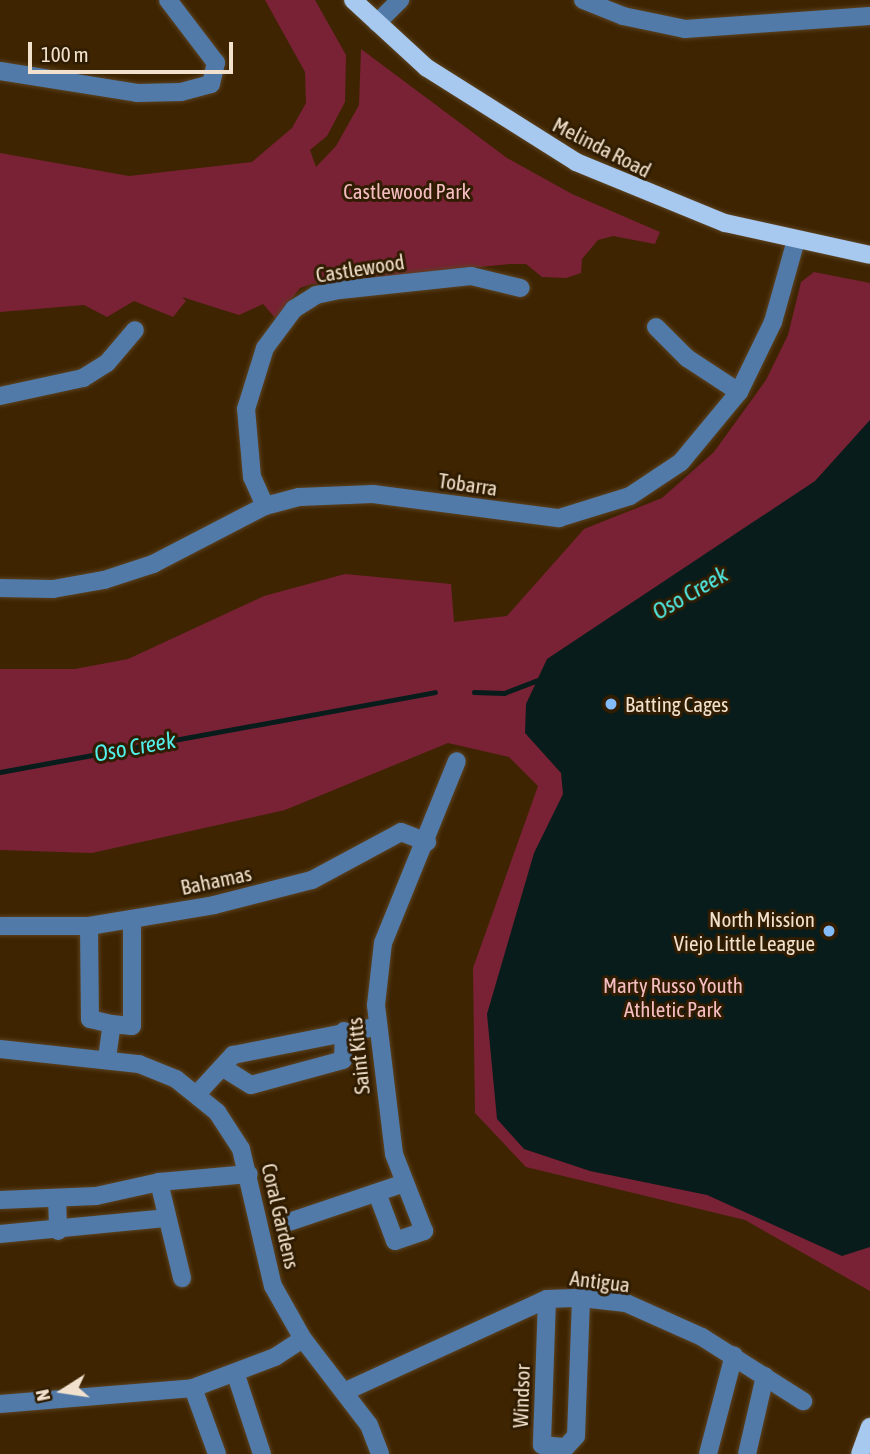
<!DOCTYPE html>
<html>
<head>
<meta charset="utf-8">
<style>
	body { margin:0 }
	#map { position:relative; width:870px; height:1454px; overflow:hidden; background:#3e2400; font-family:"Asap Condensed",sans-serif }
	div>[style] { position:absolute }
	.green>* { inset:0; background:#792235 }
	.water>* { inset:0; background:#081c1b }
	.stream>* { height:4.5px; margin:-2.25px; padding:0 2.25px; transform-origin:2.25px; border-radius:2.25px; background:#081c1b }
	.roads { filter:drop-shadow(0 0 2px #5b4221) drop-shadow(0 0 2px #5b4221) }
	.minor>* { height:18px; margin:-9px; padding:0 9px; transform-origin:9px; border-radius:9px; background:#517aa9 }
	.major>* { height:18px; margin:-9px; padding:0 9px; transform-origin:9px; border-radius:9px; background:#a7c8ef }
	.dots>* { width:19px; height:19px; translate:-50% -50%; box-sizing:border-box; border:4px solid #301c01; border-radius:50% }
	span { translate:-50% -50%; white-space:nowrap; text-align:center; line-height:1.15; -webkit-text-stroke:6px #301c01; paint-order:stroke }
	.street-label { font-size:21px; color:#f2e1cd }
	.park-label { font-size:21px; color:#f6bec3 }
	.poi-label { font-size:21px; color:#f2e1cd }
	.left { translate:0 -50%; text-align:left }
	.right { translate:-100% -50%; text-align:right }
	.water-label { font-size:23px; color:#51f0eb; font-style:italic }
	.north { position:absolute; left:28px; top:1356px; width:70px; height:70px; -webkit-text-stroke:5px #301c01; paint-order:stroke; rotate:258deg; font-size:19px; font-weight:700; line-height:28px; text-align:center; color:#f2e1cd }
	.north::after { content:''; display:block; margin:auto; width:24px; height:32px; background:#f2e1cd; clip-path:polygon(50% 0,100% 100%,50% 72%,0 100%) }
	.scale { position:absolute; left:28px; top:42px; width:205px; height:32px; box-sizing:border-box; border:4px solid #f2e1cd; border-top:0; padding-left:9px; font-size:21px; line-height:24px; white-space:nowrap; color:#f2e1cd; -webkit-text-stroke:5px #301c01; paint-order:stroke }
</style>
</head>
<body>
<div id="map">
	<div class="green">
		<i style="clip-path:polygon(265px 0,315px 0,346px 55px,345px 102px,327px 136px,310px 150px,316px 167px,336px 146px,359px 105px,361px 49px,507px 158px,572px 194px,660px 232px,655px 244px,613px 236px,598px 240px,582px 259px,581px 273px,566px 278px,542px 277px,526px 264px,511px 264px,312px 284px,300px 288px,276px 319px,263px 304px,239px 315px,182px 297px,186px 301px,173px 317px,134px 301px,107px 317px,84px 305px,0 312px,0 153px,129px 176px,252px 162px,292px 128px,306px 103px,305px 72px)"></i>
		<i style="clip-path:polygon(814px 272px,870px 283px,870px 1291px,745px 1220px,526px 1167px,475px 1113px,473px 968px,538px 786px,509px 757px,448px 743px,285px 810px,92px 853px,0 850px,0 669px,75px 669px,128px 659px,264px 596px,345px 574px,451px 584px,454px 622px,507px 616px,584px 529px,662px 498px,714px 452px,766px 380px,788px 335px,801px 282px)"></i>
	</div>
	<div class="water">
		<i style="clip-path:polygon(870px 420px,870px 1247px,842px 1256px,707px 1195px,590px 1171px,524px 1149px,497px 1119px,487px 1014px,534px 853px,563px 794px,561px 773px,525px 733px,526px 704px,547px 659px,815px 481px)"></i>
	</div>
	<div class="stream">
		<i style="left:474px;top:692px;width:30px;rotate:2deg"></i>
		<i style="left:504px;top:693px;width:39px;rotate:-21deg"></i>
		<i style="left:0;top:772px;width:442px;rotate:-10.4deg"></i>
	</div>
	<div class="roads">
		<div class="minor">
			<i style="left:583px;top:0;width:43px;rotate:21.8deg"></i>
			<i style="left:623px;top:16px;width:63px;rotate:11.8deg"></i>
			<i style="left:685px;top:29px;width:185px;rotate:-4deg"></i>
			<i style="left:377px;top:23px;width:33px;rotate:-45deg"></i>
			<i style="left:0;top:71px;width:139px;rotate:9.1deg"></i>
			<i style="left:137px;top:93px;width:44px;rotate:-1.3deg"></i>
			<i style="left:181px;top:92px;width:31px;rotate:-15deg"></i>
			<i style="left:211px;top:84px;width:22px;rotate:-77deg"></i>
			<i style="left:216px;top:63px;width:79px;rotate:-127.3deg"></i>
			<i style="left:656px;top:327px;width:44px;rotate:45deg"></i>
			<i style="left:687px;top:358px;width:62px;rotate:33.2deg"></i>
			<i style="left:0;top:396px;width:85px;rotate:-12.2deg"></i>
			<i style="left:83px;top:378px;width:28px;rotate:-32deg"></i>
			<i style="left:107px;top:363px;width:43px;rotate:-49.7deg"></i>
			<i style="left:265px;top:506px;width:32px;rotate:-114deg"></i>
			<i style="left:252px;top:477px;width:68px;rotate:-95deg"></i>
			<i style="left:246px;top:409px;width:64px;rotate:-72.7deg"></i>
			<i style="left:265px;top:348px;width:49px;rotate:-53.4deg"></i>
			<i style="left:294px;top:309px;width:26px;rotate:-32deg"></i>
			<i style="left:316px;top:295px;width:25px;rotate:-12deg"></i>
			<i style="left:340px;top:290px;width:132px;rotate:-6.1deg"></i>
			<i style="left:471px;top:276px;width:51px;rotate:13.5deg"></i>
			<i style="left:0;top:588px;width:53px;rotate:1.1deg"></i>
			<i style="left:53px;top:589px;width:52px;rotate:-10deg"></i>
			<i style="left:104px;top:580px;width:52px;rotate:-18.1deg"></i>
			<i style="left:153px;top:564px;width:126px;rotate:-27.4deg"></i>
			<i style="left:265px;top:506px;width:35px;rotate:-15deg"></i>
			<i style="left:299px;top:497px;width:74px;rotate:-2.3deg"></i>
			<i style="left:373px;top:494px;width:188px;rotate:7.4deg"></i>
			<i style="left:559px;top:518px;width:74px;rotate:-17.2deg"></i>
			<i style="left:630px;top:496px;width:61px;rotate:-33.7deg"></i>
			<i style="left:681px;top:462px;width:91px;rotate:-50.4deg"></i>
			<i style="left:739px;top:392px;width:78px;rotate:-64.1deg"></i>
			<i style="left:773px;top:322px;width:85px;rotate:-74.3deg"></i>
			<i style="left:0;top:926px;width:89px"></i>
			<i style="left:89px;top:926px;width:127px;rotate:-9.5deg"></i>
			<i style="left:214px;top:905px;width:101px;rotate:-14.3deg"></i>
			<i style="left:312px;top:880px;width:101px;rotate:-28.3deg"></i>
			<i style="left:401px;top:832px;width:28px;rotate:21deg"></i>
			<i style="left:89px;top:926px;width:93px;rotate:89.4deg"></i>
			<i style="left:90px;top:1019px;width:23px;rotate:13deg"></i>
			<i style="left:0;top:1049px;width:140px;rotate:6.2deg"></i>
			<i style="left:139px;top:1064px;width:40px;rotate:22deg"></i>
			<i style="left:176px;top:1079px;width:53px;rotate:38.8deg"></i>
			<i style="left:217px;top:1112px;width:44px;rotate:57deg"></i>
			<i style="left:241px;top:1149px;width:141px;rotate:76.9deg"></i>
			<i style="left:273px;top:1286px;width:61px;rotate:60.5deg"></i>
			<i style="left:303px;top:1339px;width:108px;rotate:52.5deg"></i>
			<i style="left:369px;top:1425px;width:31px;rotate:69deg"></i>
			<i style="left:107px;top:1058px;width:34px;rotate:-82deg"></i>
			<i style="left:112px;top:1024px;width:20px;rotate:6deg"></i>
			<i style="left:132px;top:1026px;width:106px;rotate:-90deg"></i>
			<i style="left:222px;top:1067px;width:34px;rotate:32deg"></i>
			<i style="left:251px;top:1085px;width:95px;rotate:-15.2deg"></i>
			<i style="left:343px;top:1060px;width:29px;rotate:-88deg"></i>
			<i style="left:198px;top:1093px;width:52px;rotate:-47.4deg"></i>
			<i style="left:233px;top:1055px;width:145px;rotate:-11.2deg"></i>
			<i style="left:159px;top:1182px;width:99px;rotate:76.5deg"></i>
			<i style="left:377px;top:1193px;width:51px;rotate:69.4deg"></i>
			<i style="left:395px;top:1241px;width:31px;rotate:-19deg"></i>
			<i style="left:424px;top:1231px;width:83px;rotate:-111.3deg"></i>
			<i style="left:394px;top:1154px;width:150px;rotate:-96.9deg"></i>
			<i style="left:376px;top:1005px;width:62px;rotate:-83.6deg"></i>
			<i style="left:383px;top:943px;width:196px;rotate:-67.9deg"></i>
			<i style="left:57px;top:1198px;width:33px;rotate:88deg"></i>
			<i style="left:0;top:1200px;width:96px;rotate:-2.4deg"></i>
			<i style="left:96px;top:1196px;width:65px;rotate:-12.5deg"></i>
			<i style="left:159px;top:1182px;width:90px;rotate:-5.1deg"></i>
			<i style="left:289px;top:1222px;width:122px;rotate:-18.6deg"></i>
			<i style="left:0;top:1234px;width:166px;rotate:-5.5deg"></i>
			<i style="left:547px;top:1299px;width:146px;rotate:92deg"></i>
			<i style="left:542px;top:1445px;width:24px;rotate:5deg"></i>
			<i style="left:566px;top:1447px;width:15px;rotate:-48deg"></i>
			<i style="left:576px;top:1436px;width:138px;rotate:-87.9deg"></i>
			<i style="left:236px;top:1375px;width:83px;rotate:71.8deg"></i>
			<i style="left:193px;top:1388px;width:70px;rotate:70deg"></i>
			<i style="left:346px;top:1391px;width:221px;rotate:-24.6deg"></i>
			<i style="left:547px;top:1299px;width:34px;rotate:-2deg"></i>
			<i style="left:581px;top:1298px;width:45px;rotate:6.3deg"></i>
			<i style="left:626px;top:1303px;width:83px;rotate:24.1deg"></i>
			<i style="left:702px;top:1337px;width:120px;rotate:32.4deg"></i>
			<i style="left:0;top:1404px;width:194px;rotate:-4.7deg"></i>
			<i style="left:193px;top:1388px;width:88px;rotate:-20.7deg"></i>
			<i style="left:275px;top:1357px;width:33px;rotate:-33deg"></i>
			<i style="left:708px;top:1454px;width:102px;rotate:-75.3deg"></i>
			<i style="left:747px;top:1454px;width:80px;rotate:-77deg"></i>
		</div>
		<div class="major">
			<i style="left:353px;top:0;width:100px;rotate:42.6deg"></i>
			<i style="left:427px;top:68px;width:176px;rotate:32.2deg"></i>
			<i style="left:576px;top:162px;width:161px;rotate:22.3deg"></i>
			<i style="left:725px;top:223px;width:148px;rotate:12.4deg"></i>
			<i style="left:860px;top:1454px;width:29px;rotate:-70deg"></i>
		</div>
	</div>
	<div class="dots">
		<i style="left:611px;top:704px;background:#84bcfb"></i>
		<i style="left:829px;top:931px;background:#84bcfb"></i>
	</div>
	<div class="street-label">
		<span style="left:602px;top:147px;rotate:27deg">Melinda Road</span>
		<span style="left:360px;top:268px;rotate:-9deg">Castlewood</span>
		<span style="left:468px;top:484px;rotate:8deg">Tobarra</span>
		<span style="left:216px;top:880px;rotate:-12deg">Bahamas</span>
		<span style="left:358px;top:1056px;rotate:-96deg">Saint Kitts</span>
		<span style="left:281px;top:1216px;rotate:77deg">Coral Gardens</span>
		<span style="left:600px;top:1281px;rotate:7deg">Antigua</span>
		<span style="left:521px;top:1396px;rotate:-88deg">Windsor</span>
	</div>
	<div class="park-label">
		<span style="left:407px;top:191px">Castlewood Park</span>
		<span style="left:673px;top:997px">Marty Russo Youth<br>Athletic Park</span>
	</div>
	<div class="poi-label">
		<span class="left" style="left:625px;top:704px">Batting Cages</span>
		<span class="right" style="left:815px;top:931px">North Mission<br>Viejo Little League</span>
	</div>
	<div class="water-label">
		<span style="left:690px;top:593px;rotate:-30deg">Oso Creek</span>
		<span style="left:135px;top:747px;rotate:-10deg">Oso Creek</span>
	</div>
	<div class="north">N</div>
	<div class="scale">100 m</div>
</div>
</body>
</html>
